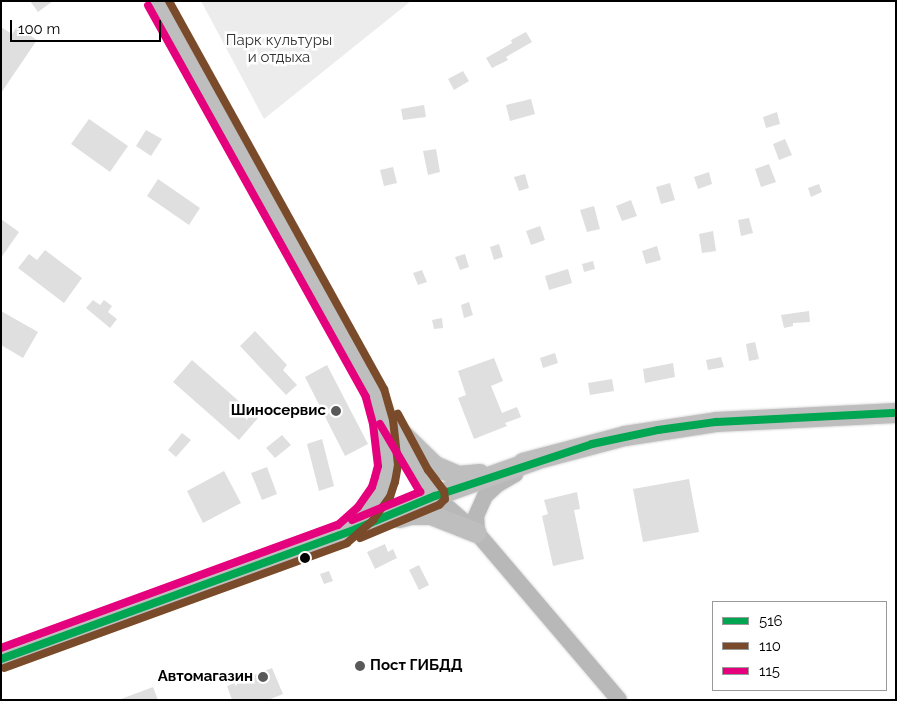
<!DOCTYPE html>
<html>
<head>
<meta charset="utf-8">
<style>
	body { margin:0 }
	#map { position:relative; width:897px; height:701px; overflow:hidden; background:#fff; font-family:Raleway,sans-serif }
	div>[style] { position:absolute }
	.green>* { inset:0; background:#ececec }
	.building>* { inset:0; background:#dfdfdf }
	.roads { filter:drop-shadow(0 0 1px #dbdbdb) drop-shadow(0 0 1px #dbdbdb) }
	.secondary>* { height:16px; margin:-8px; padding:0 8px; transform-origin:8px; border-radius:8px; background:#b8b8b8 }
	.primary>* { height:18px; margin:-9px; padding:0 9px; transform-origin:9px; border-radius:9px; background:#bebebe }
	.highway>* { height:20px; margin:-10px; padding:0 10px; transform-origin:10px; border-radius:10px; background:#bebebe }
	.bus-1>* { height:8px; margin:-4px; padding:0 4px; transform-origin:4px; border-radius:4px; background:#00a651 }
	.bus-2>* { height:8px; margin:-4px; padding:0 4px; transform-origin:4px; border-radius:4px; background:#7a4b2a }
	.bus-3>* { height:8px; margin:-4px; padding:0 4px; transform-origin:4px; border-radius:4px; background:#e5007d }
	.dots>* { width:14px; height:14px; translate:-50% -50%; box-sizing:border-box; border:2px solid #fff; border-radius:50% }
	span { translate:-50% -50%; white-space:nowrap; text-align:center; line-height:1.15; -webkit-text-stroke:5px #fff; paint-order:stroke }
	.park-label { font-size:15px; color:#333 }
	.poi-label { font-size:15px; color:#000; font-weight:700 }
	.right { translate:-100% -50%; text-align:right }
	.left { translate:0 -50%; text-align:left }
	.frame { position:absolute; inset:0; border:2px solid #000; pointer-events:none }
	.legend { position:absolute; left:712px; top:601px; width:175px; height:90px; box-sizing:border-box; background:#fff; border:1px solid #999; margin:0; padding:6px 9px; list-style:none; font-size:15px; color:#000 }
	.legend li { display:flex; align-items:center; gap:10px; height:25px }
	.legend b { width:25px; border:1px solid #999 }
	.scale { position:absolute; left:10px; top:20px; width:151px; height:22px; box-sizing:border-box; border:2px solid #000; border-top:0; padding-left:6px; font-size:15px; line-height:18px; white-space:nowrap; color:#000; -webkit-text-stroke:4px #fff; paint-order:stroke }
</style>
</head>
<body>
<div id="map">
	<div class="green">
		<i style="clip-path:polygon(201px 1px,411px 1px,264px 119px)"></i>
	</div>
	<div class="building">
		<i style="clip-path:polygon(30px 1px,53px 1px,38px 12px)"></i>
		<i style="clip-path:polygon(1px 27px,12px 34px,17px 27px,37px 40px,1px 93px)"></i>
		<i style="clip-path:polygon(526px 32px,532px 42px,506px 57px,508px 60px,492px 68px,486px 58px,512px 43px,511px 40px)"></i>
		<i style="clip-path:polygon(463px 71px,469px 81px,454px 90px,448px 79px)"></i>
		<i style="clip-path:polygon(531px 99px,535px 114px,510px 121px,506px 105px)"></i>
		<i style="clip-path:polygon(424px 105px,426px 117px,403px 120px,401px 109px)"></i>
		<i style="clip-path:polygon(777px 112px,780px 124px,766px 128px,763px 117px)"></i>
		<i style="clip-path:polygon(89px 119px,128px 146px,110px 172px,71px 144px)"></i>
		<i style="clip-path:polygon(146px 130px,162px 139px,151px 156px,136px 146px)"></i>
		<i style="clip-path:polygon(785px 139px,792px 155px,779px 160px,773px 144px)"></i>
		<i style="clip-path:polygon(436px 149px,440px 172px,428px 175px,423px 151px)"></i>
		<i style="clip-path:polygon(769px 164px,776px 182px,761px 187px,755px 169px)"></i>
		<i style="clip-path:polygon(393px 167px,397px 183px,384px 186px,380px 170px)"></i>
		<i style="clip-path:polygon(709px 172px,712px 184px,698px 189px,694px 177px)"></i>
		<i style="clip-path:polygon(525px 174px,529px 188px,519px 191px,514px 177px)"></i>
		<i style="clip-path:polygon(158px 179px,200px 208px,189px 225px,147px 196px)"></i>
		<i style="clip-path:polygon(670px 183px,675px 200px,661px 204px,656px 187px)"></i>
		<i style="clip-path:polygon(819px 184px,822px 192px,811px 197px,808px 188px)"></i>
		<i style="clip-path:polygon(631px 200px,637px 216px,622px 221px,616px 206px)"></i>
		<i style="clip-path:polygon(594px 206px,600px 229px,587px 232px,580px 210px)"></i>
		<i style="clip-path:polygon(749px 218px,753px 233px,741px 236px,738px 220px)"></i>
		<i style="clip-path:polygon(1px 219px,19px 232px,1px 258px)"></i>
		<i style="clip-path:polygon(540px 226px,545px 240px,531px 245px,526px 231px)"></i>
		<i style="clip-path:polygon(713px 231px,716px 251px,702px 253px,699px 234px)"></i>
		<i style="clip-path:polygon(499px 244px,503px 257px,494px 260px,490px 247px)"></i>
		<i style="clip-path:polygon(657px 246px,661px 260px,646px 264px,642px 251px)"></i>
		<i style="clip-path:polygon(45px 250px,82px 278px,64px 303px,18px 268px,29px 254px,37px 260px)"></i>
		<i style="clip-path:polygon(465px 254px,469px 267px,460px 270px,455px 257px)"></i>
		<i style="clip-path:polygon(593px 261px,595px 269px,584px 272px,582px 264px)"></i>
		<i style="clip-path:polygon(568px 269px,572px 283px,549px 290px,545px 276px)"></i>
		<i style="clip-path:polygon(422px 270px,427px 282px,418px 285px,413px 273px)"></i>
		<i style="clip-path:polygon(93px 300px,100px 305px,104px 300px,112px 306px,108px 312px,117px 319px,110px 328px,86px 308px)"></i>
		<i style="clip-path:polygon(469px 302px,473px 315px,464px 318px,461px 305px)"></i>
		<i style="clip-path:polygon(1px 311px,38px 332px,23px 358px,1px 345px)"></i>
		<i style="clip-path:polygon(809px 311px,810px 322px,793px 323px,793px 326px,784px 328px,781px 315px)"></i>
		<i style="clip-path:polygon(442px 318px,443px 328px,434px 329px,432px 320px)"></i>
		<i style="clip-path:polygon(255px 331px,287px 365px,283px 370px,297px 385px,286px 395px,240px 346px)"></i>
		<i style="clip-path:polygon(755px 342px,759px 359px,749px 361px,746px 344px)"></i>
		<i style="clip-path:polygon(555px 353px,558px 363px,543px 368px,540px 358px)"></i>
		<i style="clip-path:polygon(721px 357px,724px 367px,708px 370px,706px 360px)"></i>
		<i style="clip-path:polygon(494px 358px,503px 381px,491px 386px,502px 413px,517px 407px,521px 417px,505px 423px,507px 426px,474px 439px,458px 398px,466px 395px,458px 371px)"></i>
		<i style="clip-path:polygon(192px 360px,258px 418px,239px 440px,173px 382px)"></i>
		<i style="clip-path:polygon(673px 363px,675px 377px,645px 383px,643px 369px)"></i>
		<i style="clip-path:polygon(327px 365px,368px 444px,345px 456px,305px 377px)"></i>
		<i style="clip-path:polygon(612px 379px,614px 391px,590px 395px,588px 383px)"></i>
		<i style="clip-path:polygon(182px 433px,191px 440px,176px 457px,168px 450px)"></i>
		<i style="clip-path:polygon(282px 435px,291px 445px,275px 458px,266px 448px)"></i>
		<i style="clip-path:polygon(322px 439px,334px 486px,319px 491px,307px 444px)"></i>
		<i style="clip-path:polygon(267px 467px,277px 494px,262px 500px,251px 473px)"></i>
		<i style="clip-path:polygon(224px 471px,241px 503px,203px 523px,187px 491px)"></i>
		<i style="clip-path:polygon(689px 479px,699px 532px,643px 542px,633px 489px)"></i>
		<i style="clip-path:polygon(577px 492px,580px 509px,574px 510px,584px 559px,553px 566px,542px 516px,548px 514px,544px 500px)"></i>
		<i style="clip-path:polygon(385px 544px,388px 552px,393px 549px,397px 558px,375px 569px,367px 552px)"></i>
		<i style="clip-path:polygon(419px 565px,429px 585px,419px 590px,409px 570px)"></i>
		<i style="clip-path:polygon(329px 571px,333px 581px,324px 584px,320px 574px)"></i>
		<i style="clip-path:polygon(272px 668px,283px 694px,268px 700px,232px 700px,227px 686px)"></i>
		<i style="clip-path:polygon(153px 687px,158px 700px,121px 700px,121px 699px)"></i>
	</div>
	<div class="roads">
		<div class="secondary">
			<i style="left:435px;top:496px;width:56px;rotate:41.4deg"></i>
			<i style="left:477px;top:533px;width:219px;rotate:49.6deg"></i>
			<i style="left:477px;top:533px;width:17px;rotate:-93deg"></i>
			<i style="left:476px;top:516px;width:22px;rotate:-66deg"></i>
			<i style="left:485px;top:496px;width:18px;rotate:-43deg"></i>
			<i style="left:498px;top:484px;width:20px;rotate:-30deg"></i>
		</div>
		<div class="primary">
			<i style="left:157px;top:1px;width:542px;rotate:60.98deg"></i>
			<i style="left:420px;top:475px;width:26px;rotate:54deg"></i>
			<i style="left:347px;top:530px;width:40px;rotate:-46deg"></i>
			<i style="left:375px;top:501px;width:23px;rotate:-65deg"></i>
			<i style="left:385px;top:480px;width:14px;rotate:-78deg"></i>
			<i style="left:388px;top:466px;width:54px;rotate:-98.6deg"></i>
		</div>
		<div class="highway">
			<i style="left:392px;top:424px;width:60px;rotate:44.3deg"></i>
			<i style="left:435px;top:466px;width:25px;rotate:23deg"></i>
			<i style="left:458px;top:476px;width:22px;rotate:-5deg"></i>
			<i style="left:523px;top:463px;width:106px;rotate:-14.8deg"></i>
			<i style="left:625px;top:436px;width:92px;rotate:-8.7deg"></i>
			<i style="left:716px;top:422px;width:180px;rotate:-2.9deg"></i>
			<i style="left:399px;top:518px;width:12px;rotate:-14deg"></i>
			<i style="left:411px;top:515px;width:20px"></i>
			<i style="left:431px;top:515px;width:49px;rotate:21.4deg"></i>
			<i style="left:1px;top:659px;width:334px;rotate:-20.3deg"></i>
			<i style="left:314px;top:543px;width:44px;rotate:-18.4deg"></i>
			<i style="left:356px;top:529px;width:86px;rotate:-22.7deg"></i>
			<i style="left:435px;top:496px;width:107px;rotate:-19.6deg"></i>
		</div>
	</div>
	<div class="bus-1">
		<i style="left:1px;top:659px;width:378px;rotate:-20.1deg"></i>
		<i style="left:356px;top:529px;width:86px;rotate:-22.7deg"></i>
		<i style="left:435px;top:496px;width:165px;rotate:-18.3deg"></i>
		<i style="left:592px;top:444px;width:67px;rotate:-12deg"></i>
		<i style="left:658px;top:430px;width:59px;rotate:-7.9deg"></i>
		<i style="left:716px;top:422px;width:180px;rotate:-2.9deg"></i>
	</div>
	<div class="bus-2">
		<i style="left:360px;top:538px;width:86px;rotate:-22.7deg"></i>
		<i style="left:439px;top:505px;width:8px;rotate:-45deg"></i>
		<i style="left:445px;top:499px;width:8px;rotate:-97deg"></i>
		<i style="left:444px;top:491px;width:26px;rotate:-127deg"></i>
		<i style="left:428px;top:470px;width:64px;rotate:-118.2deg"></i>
		<i style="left:4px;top:668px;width:365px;rotate:-20deg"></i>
		<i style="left:347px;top:543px;width:35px;rotate:-41deg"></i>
		<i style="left:373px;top:520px;width:29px;rotate:-54deg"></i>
		<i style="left:390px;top:497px;width:16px;rotate:-72deg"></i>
		<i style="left:395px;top:482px;width:17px;rotate:-80deg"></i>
		<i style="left:398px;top:465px;width:45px;rotate:-96.3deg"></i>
		<i style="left:393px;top:420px;width:32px;rotate:-106deg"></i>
		<i style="left:384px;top:389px;width:444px;rotate:-119deg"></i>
	</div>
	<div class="bus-3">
		<i style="left:352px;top:520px;width:74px;rotate:-22.4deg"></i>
		<i style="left:420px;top:492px;width:79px;rotate:-120.5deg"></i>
		<i style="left:1px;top:648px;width:359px;rotate:-20.1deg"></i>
		<i style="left:338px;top:525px;width:27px;rotate:-42deg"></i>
		<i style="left:358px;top:507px;width:24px;rotate:-55deg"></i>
		<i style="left:372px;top:487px;width:10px;rotate:-73deg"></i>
		<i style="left:375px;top:477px;width:11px;rotate:-75deg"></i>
		<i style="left:378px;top:466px;width:42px;rotate:-96.8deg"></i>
		<i style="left:373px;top:424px;width:28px;rotate:-105deg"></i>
		<i style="left:366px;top:397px;width:448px;rotate:-119.1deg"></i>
	</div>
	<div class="dots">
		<i style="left:336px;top:411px;background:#595959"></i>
		<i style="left:305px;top:558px;background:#000"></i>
		<i style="left:360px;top:666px;background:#595959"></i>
		<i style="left:263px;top:677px;background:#595959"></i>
	</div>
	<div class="park-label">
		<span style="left:279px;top:49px">Парк культуры<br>и отдыха</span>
	</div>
	<div class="poi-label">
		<span class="right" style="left:326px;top:411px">Шиносервис</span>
		<span class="left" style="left:370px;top:666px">Пост ГИБДД</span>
		<span class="right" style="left:253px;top:677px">Автомагазин</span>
	</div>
	<div class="frame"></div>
	<ul class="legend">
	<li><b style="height:6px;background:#00a651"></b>516</li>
	<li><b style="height:6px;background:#7a4b2a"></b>110</li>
	<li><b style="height:6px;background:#e5007d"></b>115</li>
	</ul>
	<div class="scale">100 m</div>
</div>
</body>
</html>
